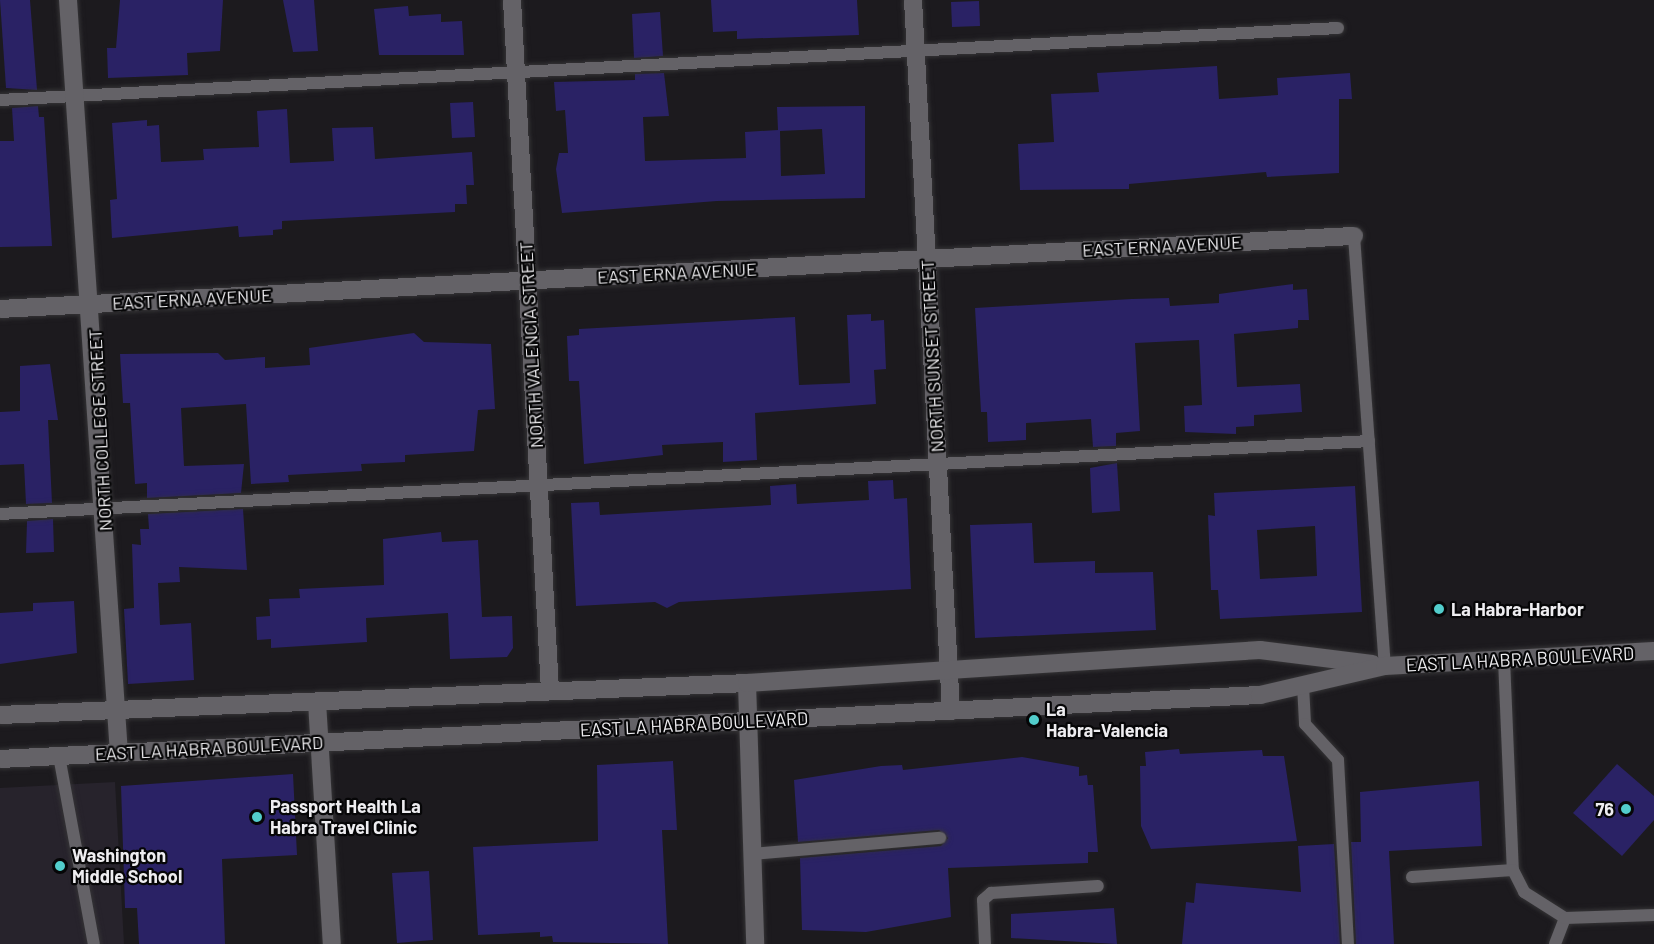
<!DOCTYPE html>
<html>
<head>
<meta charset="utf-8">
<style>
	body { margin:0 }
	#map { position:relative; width:1654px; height:944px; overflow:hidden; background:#1c1a1e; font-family:Barlow,sans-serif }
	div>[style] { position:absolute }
	.built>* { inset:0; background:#27232c }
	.building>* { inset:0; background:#2a2265 }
	.roads { filter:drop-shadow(0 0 2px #353436) drop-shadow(0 0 2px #353436) }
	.lane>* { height:12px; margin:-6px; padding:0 6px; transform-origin:6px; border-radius:6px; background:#646267 }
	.street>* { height:18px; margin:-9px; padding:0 9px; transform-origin:9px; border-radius:9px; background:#646267 }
	.secondary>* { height:18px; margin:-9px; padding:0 9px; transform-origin:9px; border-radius:9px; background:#646267 }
	.dots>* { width:16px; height:16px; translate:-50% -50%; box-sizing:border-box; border:3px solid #060607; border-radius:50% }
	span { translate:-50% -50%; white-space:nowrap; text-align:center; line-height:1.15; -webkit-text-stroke:4.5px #060607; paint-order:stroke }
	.street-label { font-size:18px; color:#eeedf0 }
	.poi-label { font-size:18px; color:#eeedf0; font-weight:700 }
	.left { translate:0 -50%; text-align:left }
	.right { translate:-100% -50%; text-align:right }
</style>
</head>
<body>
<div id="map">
	<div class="built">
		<i style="clip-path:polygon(115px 782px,124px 944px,0 944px,0 788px)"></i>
	</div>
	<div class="building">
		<i style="clip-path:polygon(0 0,30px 0,37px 90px,6px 88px)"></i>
		<i style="clip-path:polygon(120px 0,223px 0,220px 51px,187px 53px,188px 75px,108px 78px,107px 48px,116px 48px)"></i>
		<i style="clip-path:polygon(283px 0,314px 0,318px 51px,293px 52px)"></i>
		<i style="clip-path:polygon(711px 0,857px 0,859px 35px,737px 39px,737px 31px,713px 32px)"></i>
		<i style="clip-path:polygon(979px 1px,980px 26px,952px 27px,951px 2px)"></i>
		<i style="clip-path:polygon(408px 6px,409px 16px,441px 14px,441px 22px,462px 21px,464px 55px,379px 55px,374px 9px)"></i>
		<i style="clip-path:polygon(660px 12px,663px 56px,634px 58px,632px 14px)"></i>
		<i style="clip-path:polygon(1217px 66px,1219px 99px,1278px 95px,1277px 78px,1350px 73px,1352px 99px,1339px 99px,1339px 173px,1267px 177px,1266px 172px,1129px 184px,1129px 189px,1020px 190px,1018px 144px,1054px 142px,1051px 94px,1099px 92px,1097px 73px)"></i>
		<i style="clip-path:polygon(evenodd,664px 73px,669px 116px,643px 117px,645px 161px,746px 158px,745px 132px,778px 130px,777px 107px,865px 106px,865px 198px,717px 201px,562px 213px,556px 169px,559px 153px,568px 153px,565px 110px,556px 111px,554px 82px,635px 80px,635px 74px,664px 73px,822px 129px,825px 174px,781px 176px,780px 131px,822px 129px)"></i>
		<i style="clip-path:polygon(473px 102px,475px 137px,452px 138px,450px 103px)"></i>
		<i style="clip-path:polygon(38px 106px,39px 117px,44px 117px,52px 246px,0 247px,0 141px,14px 141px,12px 108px)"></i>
		<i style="clip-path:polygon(287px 109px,290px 163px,334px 161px,332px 128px,373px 127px,375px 159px,472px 152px,474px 185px,466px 185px,467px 204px,455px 204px,455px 212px,282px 221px,282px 229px,273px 230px,273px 235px,239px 237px,238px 226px,112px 238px,110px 200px,117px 199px,112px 123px,147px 120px,147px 126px,159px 125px,161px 162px,204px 160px,203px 149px,259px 147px,257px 111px)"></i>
		<i style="clip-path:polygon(1293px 284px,1293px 290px,1307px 289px,1309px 320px,1298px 320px,1298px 328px,1234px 334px,1237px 387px,1300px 384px,1302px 412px,1254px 415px,1254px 426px,1236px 427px,1236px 434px,1185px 432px,1184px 406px,1202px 405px,1199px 340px,1135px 343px,1140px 431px,1116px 433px,1116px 446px,1093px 447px,1091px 419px,1026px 423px,1026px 440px,988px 442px,987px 412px,981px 412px,975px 308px,1132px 299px,1169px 298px,1170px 306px,1219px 303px,1219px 294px)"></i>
		<i style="clip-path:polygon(871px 314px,871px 321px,884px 320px,886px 369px,874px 370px,876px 404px,755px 413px,757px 460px,723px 462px,723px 442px,662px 445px,663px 455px,584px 464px,579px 381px,569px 381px,567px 336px,579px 335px,579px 329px,795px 317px,799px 385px,850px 383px,847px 315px)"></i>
		<i style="clip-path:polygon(414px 333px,424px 342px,491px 344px,495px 409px,478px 410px,474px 451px,405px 455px,405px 462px,361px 464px,362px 471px,288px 475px,289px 482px,251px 484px,246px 404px,181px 408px,184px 466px,244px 464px,241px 493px,147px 498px,147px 483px,135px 484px,130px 403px,123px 403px,120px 354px,218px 353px,225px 360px,265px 357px,265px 368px,310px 365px,309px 348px)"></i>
		<i style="clip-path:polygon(50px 364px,58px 420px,48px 420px,52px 503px,26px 504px,24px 464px,0 465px,0 412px,20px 411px,20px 366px)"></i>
		<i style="clip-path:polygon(1117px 463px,1120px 511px,1092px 513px,1090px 468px)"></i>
		<i style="clip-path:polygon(893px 480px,894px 499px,907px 498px,911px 589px,679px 602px,667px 608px,655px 602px,576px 606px,571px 503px,599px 502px,600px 515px,771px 505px,770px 486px,796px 484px,797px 504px,869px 500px,868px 481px)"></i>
		<i style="clip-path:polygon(evenodd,1355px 486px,1362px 612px,1220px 619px,1218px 590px,1211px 590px,1208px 515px,1215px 516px,1214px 493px,1355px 486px,1315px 526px,1317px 576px,1260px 579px,1257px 530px,1315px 526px)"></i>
		<i style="clip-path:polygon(243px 509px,247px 570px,179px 567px,180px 582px,158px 583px,160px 625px,191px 623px,194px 680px,128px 684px,124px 609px,134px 608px,132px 544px,141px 545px,140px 529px,149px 529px,148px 514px)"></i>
		<i style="clip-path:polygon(53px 519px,54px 552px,26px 553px,27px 521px)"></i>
		<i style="clip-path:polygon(1032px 523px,1034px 563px,1095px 561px,1095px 573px,1153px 572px,1156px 630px,975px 638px,970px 525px)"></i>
		<i style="clip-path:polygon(441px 532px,442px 542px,478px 540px,482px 617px,512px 616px,513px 648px,507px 657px,450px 659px,448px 613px,366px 618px,367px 642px,271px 648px,271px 639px,257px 640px,256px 617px,270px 616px,269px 599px,300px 598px,299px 589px,384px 585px,383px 539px)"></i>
		<i style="clip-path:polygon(74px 601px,77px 653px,0 664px,0 613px,33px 611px,33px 603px)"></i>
		<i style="clip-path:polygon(1179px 749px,1180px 754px,1262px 750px,1263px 756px,1284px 756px,1297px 841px,1151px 849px,1141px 826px,1140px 766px,1146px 766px,1145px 752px)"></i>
		<i style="clip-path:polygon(1022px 757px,1079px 767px,1079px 776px,1087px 775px,1088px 785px,1093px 785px,1098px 852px,1088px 852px,1088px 863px,948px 868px,951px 917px,866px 932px,802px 930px,800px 858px,941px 846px,948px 838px,939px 830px,798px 842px,794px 780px,881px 766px,902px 765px,903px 770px)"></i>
		<i style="clip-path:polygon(673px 761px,677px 830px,662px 830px,668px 944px,553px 942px,552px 936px,540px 937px,540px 932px,478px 935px,473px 847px,598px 841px,597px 765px)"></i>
		<i style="clip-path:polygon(1617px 764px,1654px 796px,1654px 820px,1622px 856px,1573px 813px)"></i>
		<i style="clip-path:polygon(293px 774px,297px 855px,222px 859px,225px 944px,139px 944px,137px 908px,125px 908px,121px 786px)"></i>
		<i style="clip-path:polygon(1479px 781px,1482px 846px,1389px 851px,1394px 944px,1356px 944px,1351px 842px,1361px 842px,1360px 792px)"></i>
		<i style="clip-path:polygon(1334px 844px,1340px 944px,1182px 944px,1186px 902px,1194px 903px,1196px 883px,1301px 892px,1298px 846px)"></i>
		<i style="clip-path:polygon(429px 871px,433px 940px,397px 943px,392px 873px)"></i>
		<i style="clip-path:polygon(1114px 908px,1117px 944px,1011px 938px,1011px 914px)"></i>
	</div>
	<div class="roads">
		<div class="lane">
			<i style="left:0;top:100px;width:1340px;rotate:-3.08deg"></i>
			<i style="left:1354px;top:236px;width:431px;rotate:85.9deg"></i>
			<i style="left:0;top:514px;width:1371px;rotate:-3.05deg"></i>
			<i style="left:1504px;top:659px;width:211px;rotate:87.6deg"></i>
			<i style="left:1303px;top:685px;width:39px;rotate:87deg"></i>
			<i style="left:1305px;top:724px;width:49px;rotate:47.5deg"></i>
			<i style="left:1338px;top:760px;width:184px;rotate:86.9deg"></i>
			<i style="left:59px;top:756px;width:191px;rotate:79.5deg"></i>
			<i style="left:752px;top:854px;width:189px;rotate:-4.9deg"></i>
			<i style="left:1412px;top:877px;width:101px;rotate:-4deg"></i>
			<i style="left:1513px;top:870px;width:25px;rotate:63deg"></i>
			<i style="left:1524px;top:892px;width:49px;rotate:32.4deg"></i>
			<i style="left:985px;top:944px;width:44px;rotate:-92.6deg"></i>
			<i style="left:983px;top:900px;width:11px;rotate:-41deg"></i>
			<i style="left:991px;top:893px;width:107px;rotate:-3.7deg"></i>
			<i style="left:1555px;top:944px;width:28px;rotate:-69deg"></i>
			<i style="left:1565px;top:918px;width:89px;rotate:-1.9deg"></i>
		</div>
		<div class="street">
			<i style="left:68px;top:0;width:755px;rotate:86.13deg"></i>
			<i style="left:512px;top:0;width:692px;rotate:86.85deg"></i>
			<i style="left:913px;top:0;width:712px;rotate:86.94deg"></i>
			<i style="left:0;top:309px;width:1356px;rotate:-3.09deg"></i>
			<i style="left:747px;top:683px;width:261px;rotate:88.2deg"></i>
			<i style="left:317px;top:702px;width:242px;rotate:86.5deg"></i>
		</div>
		<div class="secondary">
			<i style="left:0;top:715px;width:748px;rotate:-2.45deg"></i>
			<i style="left:747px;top:683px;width:514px;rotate:-3.68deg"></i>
			<i style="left:1260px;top:650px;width:113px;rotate:7.1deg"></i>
			<i style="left:0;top:759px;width:1262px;rotate:-2.91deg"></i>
			<i style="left:1260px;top:695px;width:128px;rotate:-13.1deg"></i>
			<i style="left:1385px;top:666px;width:269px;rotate:-3.2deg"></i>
		</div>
	</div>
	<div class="dots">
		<i style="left:1439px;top:609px;background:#52cdcc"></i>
		<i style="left:1034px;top:720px;background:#52cdcc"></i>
		<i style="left:1626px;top:809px;background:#52cdcc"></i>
		<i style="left:257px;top:817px;background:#52cdcc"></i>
		<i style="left:60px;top:866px;background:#52cdcc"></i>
	</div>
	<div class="street-label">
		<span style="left:1162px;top:246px;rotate:-3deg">EAST ERNA AVENUE</span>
		<span style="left:677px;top:273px;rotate:-3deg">EAST ERNA AVENUE</span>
		<span style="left:192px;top:299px;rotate:-3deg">EAST ERNA AVENUE</span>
		<span style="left:531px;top:345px;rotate:-93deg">NORTH VALENCIA STREET</span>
		<span style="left:932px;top:356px;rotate:-93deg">NORTH SUNSET STREET</span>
		<span style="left:100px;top:430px;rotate:-93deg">NORTH COLLEGE STREET</span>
		<span style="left:1520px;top:659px;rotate:-3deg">EAST LA HABRA BOULEVARD</span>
		<span style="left:694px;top:724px;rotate:-3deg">EAST LA HABRA BOULEVARD</span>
		<span style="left:209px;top:748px;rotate:-3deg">EAST LA HABRA BOULEVARD</span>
	</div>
	<div class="poi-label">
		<span class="left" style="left:1451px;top:609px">La Habra-Harbor</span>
		<span class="left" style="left:1046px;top:720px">La<br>Habra-Valencia</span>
		<span class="left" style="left:270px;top:817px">Passport Health La<br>Habra Travel Clinic</span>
		<span class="right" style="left:1614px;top:809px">76</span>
		<span class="left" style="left:72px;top:866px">Washington<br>Middle School</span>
	</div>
</div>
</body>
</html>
